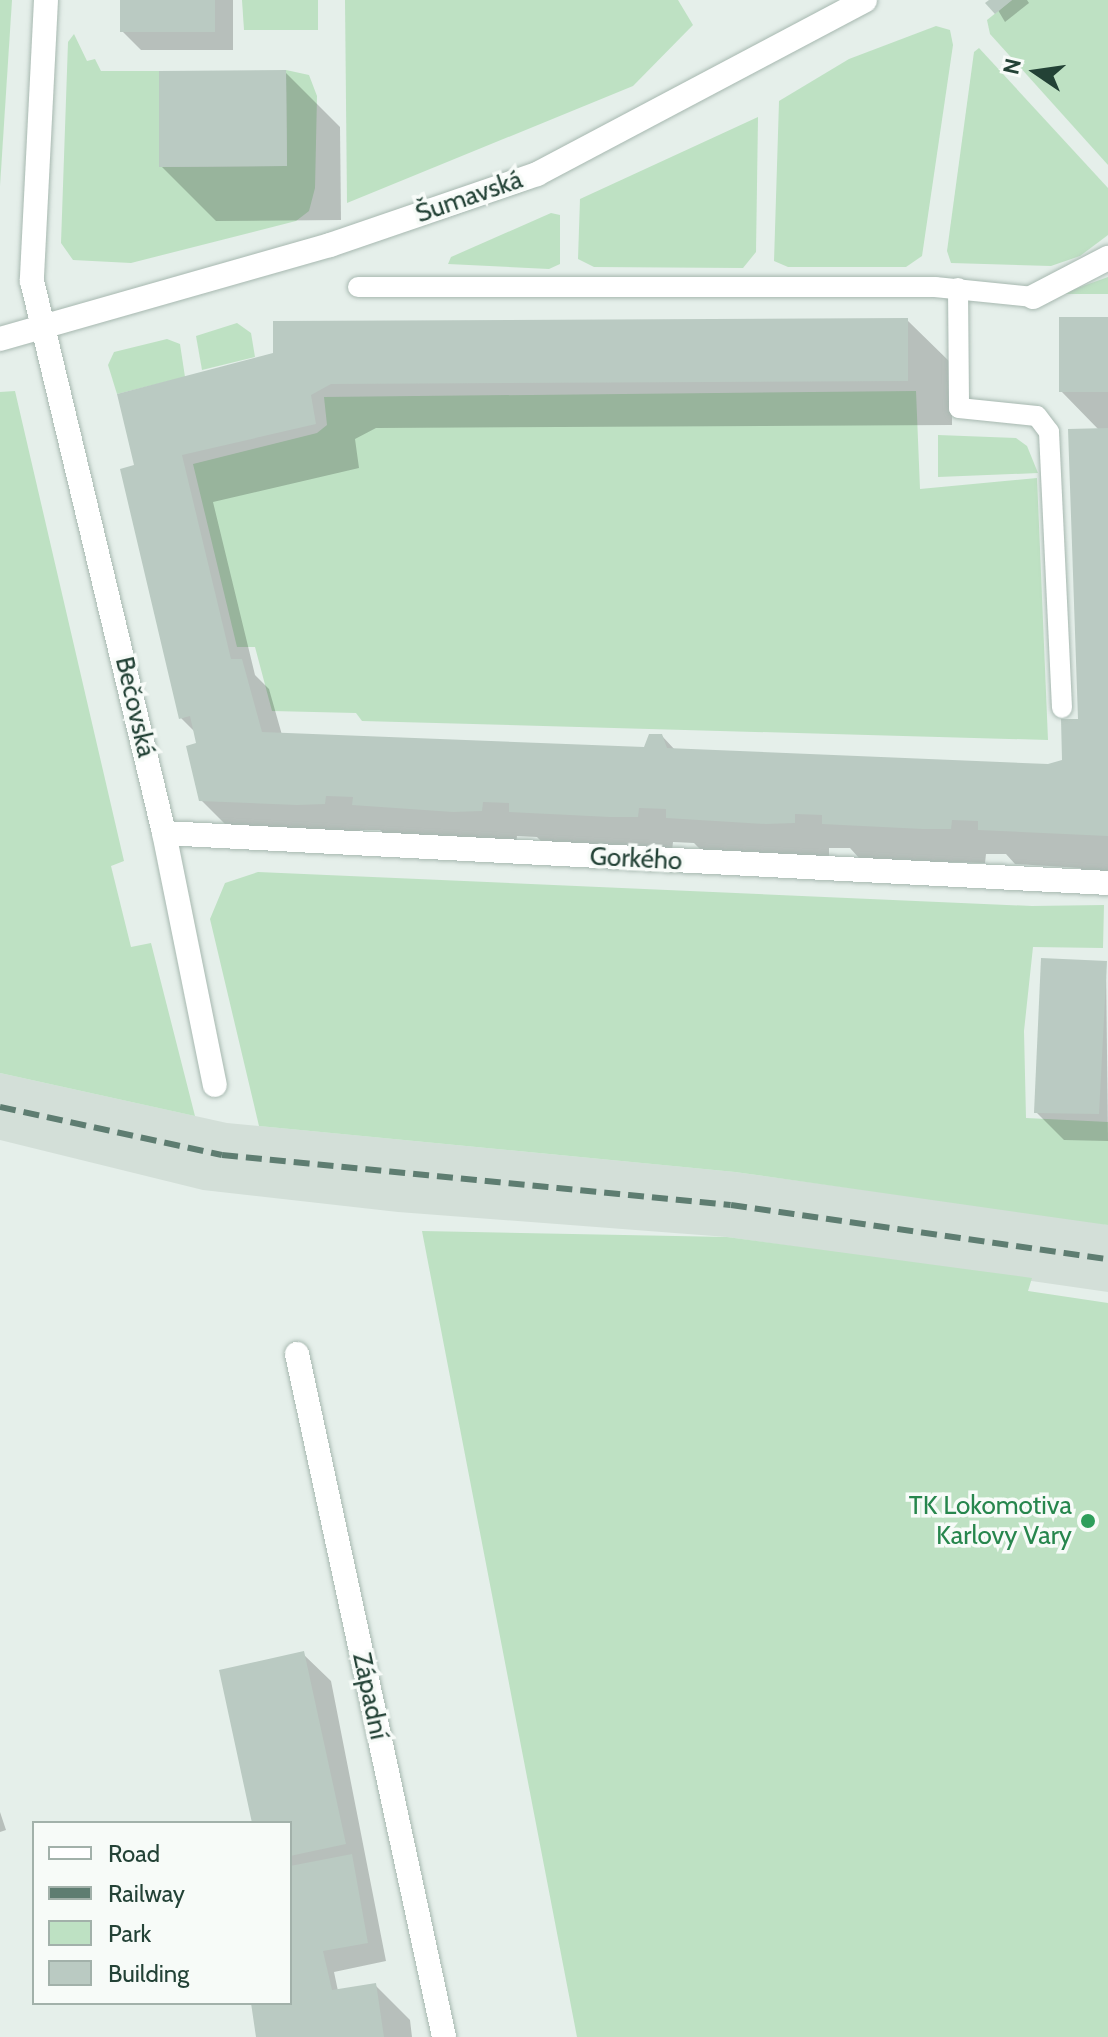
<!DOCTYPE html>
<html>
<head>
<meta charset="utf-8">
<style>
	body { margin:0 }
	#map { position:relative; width:1108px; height:2037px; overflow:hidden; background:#e5efea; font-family:Cabin,sans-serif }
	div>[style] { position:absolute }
	.built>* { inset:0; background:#d3dfd8 }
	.green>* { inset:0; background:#bee1c3 }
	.shadow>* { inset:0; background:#0003 }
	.building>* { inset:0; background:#bacac2 }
	.roads { filter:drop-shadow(0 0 2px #a7b8b0) drop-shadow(0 0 2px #a7b8b0) }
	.lane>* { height:20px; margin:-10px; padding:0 10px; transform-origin:10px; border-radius:10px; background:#fff }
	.street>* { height:24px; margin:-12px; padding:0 12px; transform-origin:12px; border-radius:12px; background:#fff }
	.rail>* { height:6px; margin-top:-3px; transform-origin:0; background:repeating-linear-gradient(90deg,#5e7d71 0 16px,transparent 0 24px) }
	.dots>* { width:22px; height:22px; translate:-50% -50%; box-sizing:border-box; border:4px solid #f7fbf8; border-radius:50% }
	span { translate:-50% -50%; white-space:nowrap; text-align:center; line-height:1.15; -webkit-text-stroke:7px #f7fbf8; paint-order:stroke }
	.street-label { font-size:26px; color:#234236 }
	.leisure-label { font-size:26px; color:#27864d }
	.right { translate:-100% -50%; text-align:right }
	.legend { position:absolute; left:32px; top:1821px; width:260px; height:184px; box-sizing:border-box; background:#f7fbf8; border:2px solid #a2b1aa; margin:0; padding:10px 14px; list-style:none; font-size:24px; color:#234236 }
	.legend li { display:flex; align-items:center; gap:16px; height:40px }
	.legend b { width:40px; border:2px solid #a2b1aa }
	.north { position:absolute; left:996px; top:32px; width:80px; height:80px; -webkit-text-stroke:6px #f7fbf8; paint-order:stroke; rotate:283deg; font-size:22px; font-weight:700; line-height:32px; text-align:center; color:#234236 }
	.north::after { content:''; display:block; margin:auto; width:28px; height:36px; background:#234236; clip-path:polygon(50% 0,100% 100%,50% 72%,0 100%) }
</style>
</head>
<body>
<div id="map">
	<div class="built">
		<i style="clip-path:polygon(0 1073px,227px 1123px,735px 1172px,1086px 1220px,1108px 1225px,1108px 1292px,727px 1237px,398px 1212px,203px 1190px,0 1140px)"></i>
	</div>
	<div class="green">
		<i style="clip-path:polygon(0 0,12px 0,0 186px)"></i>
		<i style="clip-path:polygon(242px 0,318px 0,318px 30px,244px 30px)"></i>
		<i style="clip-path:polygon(345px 0,678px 0,693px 25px,633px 86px,347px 203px)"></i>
		<i style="clip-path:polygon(1012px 0,1108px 0,1108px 165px,990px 34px,987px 20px)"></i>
		<i style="clip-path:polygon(936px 26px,950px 30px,953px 45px,922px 256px,906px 267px,788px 267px,774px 261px,779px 101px,849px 59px)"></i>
		<i style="clip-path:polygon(74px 34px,87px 61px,95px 59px,101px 71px,159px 71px,160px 167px,287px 166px,286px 70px,309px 75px,317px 96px,315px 188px,309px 211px,296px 221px,131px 263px,73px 260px,61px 243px,68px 42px)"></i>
		<i style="clip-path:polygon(979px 48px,1108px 188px,1108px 235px,1080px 256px,1051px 266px,951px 263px,947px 251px,974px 52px)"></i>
		<i style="clip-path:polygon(758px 117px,756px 252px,743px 268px,594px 267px,578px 259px,580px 199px)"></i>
		<i style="clip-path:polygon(551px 213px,560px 215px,560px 264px,549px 269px,448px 264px,451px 257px)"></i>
		<i style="clip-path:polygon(1108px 277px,1108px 294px,1061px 294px)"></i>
		<i style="clip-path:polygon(237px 323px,251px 333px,255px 357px,202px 370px,196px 336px)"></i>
		<i style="clip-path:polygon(167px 339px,180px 344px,185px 377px,117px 394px,108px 365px,114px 352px)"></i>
		<i style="clip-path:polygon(15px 391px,124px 861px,111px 866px,131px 947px,151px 943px,195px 1116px,0 1073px,0 392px)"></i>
		<i style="clip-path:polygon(916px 391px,920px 489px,1037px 478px,1048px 740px,362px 721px,356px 713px,272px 711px,255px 647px,237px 647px,193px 464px,317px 433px,327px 425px,324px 397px)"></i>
		<i style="clip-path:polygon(938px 435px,1016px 438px,1027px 446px,1038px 473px,938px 477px)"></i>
		<i style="clip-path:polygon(258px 872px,1032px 906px,1104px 905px,1103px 948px,1033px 947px,1024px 1031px,1026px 1118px,1108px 1122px,1108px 1225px,735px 1172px,259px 1126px,210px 919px,225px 883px)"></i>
		<i style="clip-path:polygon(422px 1231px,727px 1237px,1032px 1278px,1028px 1291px,1108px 1303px,1108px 2037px,577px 2037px)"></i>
	</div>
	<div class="shadow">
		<i style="clip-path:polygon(122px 0,233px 0,233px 50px,141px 50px,122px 31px)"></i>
		<i style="clip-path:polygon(992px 0,1027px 0,1029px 3px,1005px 22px)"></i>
		<i style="clip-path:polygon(285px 72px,340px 127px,341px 220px,216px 221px,161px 166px)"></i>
		<i style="clip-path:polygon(1108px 319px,1108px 878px,1089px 878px,1080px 868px,1015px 864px,1006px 854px,986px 854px,985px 863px,887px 861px,859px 858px,850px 848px,829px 848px,829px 857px,703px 852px,694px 843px,673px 842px,672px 851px,546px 846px,537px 837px,517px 836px,516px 845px,389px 839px,380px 830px,360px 830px,359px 838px,229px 828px,201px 800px,198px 745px,195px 732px,181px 718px,138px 467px,120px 395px,907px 320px,952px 364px,952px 425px,376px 428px,355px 439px,359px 468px,213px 502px,255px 675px,269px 689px,282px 735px,645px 749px,662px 736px,676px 751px,1048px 766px,1064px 761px,1080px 720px,1099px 430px,1061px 391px)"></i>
		<i style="clip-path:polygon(1106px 963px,1108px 1141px,1064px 1140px,1036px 1112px)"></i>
		<i style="clip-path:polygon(303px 1654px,331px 1681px,386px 1961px,334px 1972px,338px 1991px,375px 1985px,410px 2020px,412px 2037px,258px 2037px,264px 2003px,290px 2003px,290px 1823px,254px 1823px)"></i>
		<i style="clip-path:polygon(0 1812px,6px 1830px,0 1832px)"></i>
	</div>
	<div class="building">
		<i style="clip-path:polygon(120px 0,215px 0,215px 32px,120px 32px)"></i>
		<i style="clip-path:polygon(989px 0,1012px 0,995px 14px,985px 3px)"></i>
		<i style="clip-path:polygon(286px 70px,287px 166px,159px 167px,159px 71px)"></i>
		<i style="clip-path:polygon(1059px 317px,1108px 317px,1108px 392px,1059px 392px)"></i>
		<i style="clip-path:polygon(908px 318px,908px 381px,331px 384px,311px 395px,316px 424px,182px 455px,231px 659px,242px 659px,262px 732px,644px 747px,649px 734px,662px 734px,667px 748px,1048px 764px,1062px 760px,1061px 719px,1078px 719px,1068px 429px,1108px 428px,1108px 836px,978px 830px,978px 821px,952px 820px,951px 829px,923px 829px,822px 824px,822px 815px,795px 814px,795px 823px,766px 824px,666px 818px,666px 809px,639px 808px,638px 817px,610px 817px,509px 812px,509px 803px,483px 802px,482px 811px,453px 812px,352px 805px,353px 797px,326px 796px,325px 804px,297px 805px,199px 801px,186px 746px,196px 743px,190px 716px,179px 719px,120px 469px,134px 465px,117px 394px,273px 353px,273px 321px)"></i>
		<i style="clip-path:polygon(1041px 958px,1107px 961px,1099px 1114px,1034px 1113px)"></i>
		<i style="clip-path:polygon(304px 1651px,346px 1844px,290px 1856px,290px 1823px,252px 1823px,219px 1670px)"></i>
		<i style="clip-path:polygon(352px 1854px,368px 1943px,323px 1951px,332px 1990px,376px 1983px,384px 2037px,256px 2037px,251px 2003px,290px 2003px,290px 1866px)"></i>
	</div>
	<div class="roads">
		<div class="lane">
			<i style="left:358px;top:287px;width:577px"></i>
			<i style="left:935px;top:287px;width:99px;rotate:5.8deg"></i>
			<i style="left:958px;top:288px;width:120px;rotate:89.5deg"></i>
			<i style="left:959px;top:408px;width:78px;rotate:5.9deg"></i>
			<i style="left:1037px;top:416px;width:20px;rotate:53deg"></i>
			<i style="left:1049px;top:432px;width:276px;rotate:87.3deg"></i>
		</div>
		<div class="street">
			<i style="left:46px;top:0;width:281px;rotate:92.9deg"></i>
			<i style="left:32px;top:281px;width:568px;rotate:76.55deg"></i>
			<i style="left:164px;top:833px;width:257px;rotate:78.6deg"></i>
			<i style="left:1033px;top:297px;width:85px;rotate:-27.5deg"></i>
			<i style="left:0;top:339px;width:343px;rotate:-15.9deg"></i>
			<i style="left:330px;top:245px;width:219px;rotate:-18.9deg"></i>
			<i style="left:537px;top:174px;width:371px;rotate:-27.9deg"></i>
			<i style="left:164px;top:833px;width:945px;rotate:3.03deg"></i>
			<i style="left:297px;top:1354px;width:699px;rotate:77.85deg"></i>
		</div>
	</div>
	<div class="rail">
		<i style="left:0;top:1107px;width:227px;rotate:12.2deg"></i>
		<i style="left:222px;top:1155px;width:511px;rotate:5.61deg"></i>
		<i style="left:731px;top:1205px;width:381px;rotate:8.2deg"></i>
	</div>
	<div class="dots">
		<i style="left:1088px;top:1521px;background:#2e9e5b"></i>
	</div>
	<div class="street-label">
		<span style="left:469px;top:197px;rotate:-19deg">Šumavská</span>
		<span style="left:135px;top:707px;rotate:77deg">Bečovská</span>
		<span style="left:636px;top:859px;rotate:3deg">Gorkého</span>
		<span style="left:370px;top:1696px;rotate:78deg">Západní</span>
	</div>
	<div class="leisure-label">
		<span class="right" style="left:1072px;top:1521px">TK Lokomotiva<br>Karlovy Vary</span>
	</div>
	<ul class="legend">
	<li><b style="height:10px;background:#fff"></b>Road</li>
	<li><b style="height:10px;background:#5e7d71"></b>Railway</li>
	<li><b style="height:22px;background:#bee1c3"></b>Park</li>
	<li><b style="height:22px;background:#bacac2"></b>Building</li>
	</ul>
	<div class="north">N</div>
</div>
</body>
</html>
